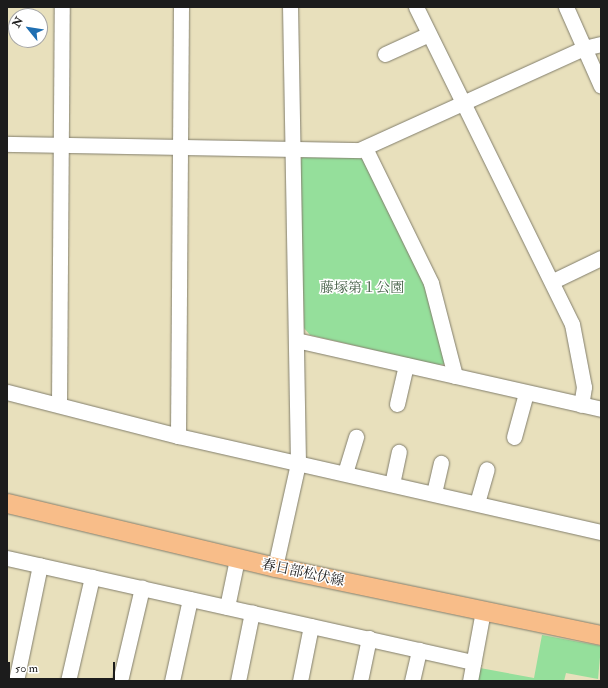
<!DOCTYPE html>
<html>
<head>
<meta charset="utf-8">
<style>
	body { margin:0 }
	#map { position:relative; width:608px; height:688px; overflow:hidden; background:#e8e0bc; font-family:"IM FELL Double Pica","Noto Serif JP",serif }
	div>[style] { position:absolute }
	.green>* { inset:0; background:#95df9b }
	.roads { filter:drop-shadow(0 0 1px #827e6c) drop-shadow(0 0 1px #827e6c) }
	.minor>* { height:15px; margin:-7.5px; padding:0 7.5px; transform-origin:7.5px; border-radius:7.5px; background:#fff }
	.major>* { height:19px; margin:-9.5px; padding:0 9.5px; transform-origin:9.5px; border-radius:9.5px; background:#f8bd89 }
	span { translate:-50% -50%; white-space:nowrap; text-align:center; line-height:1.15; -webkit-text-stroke:3px #fff; paint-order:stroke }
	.park-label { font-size:14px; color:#466048 }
	.street-label { font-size:14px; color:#1c1c1c }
	.frame { position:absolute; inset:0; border:8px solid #1c1c1c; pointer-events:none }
	.north { position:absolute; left:8px; top:8px; width:40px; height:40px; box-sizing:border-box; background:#fff; border:1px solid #a4a4a4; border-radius:50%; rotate:300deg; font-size:11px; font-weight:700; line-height:16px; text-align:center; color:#1c1c1c }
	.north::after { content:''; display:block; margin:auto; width:14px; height:18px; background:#1f6fb2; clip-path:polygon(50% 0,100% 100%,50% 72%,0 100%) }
	.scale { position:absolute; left:8px; top:662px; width:107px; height:18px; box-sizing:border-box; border:2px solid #1c1c1c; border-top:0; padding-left:5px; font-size:12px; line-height:14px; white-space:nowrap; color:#1c1c1c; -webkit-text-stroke:3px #fff; paint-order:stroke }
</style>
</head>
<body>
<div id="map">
	<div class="green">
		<i style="clip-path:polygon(304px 153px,355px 155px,364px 160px,426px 288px,447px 364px,437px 365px,310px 335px,304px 328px,300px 162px)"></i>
		<i style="clip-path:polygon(542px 635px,601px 646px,598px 679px,566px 673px,564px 681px,477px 681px,480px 668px,534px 678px)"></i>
	</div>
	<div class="roads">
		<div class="minor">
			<i style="left:416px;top:7px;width:353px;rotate:63.8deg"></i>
			<i style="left:572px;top:324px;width:64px;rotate:79.2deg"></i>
			<i style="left:584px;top:387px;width:18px;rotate:99deg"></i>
			<i style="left:566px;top:7px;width:86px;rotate:66.1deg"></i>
			<i style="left:385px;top:54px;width:48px;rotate:-24.4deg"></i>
			<i style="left:7px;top:144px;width:352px;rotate:1deg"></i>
			<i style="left:359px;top:150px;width:247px;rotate:-24.4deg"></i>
			<i style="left:584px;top:48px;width:17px;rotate:-13deg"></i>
			<i style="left:365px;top:148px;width:150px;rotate:63.9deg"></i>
			<i style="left:431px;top:283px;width:96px;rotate:75.5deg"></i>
			<i style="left:553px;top:281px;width:53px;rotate:-25.6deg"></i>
			<i style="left:296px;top:340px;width:313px;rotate:12.7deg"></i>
			<i style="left:7px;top:392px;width:177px;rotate:14.4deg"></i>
			<i style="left:178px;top:436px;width:434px;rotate:12.8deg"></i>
			<i style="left:59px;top:404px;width:397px;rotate:-89.6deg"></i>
			<i style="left:397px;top:404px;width:40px;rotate:-77deg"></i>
			<i style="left:178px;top:436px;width:429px;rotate:-89.6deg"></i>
			<i style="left:514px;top:437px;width:46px;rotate:-74.7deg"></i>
			<i style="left:345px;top:473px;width:38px;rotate:-73deg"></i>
			<i style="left:392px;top:484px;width:33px;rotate:-78deg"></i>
			<i style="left:434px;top:493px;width:31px;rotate:-77deg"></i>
			<i style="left:477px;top:503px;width:35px;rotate:-74deg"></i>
			<i style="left:7px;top:558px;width:478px;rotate:12.6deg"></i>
			<i style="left:275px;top:567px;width:107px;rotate:-77.5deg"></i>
			<i style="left:298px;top:463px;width:456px;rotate:-91deg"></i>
			<i style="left:227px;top:607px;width:49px;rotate:-78.2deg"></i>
			<i style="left:16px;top:681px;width:118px;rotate:-78.3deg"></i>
			<i style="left:68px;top:681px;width:107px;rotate:-77deg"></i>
			<i style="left:120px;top:681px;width:96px;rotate:-76.7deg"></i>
			<i style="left:172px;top:681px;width:84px;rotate:-77.6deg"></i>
			<i style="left:238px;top:681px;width:70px;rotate:-78.5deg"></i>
			<i style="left:300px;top:681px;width:56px;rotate:-78.7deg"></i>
			<i style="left:360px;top:681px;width:44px;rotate:-78.2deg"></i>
			<i style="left:412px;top:681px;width:32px;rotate:-77deg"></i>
			<i style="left:470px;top:681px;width:71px;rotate:-79.5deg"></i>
		</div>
		<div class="major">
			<i style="left:7px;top:503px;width:276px;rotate:13.4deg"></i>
			<i style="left:275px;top:567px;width:333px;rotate:11.8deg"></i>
		</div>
	</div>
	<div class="park-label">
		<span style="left:362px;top:288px">藤塚第１公園</span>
	</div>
	<div class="street-label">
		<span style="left:303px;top:573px;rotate:12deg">春日部松伏線</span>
	</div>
	<div class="frame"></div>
	<div class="north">N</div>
	<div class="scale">50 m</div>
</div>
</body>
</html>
